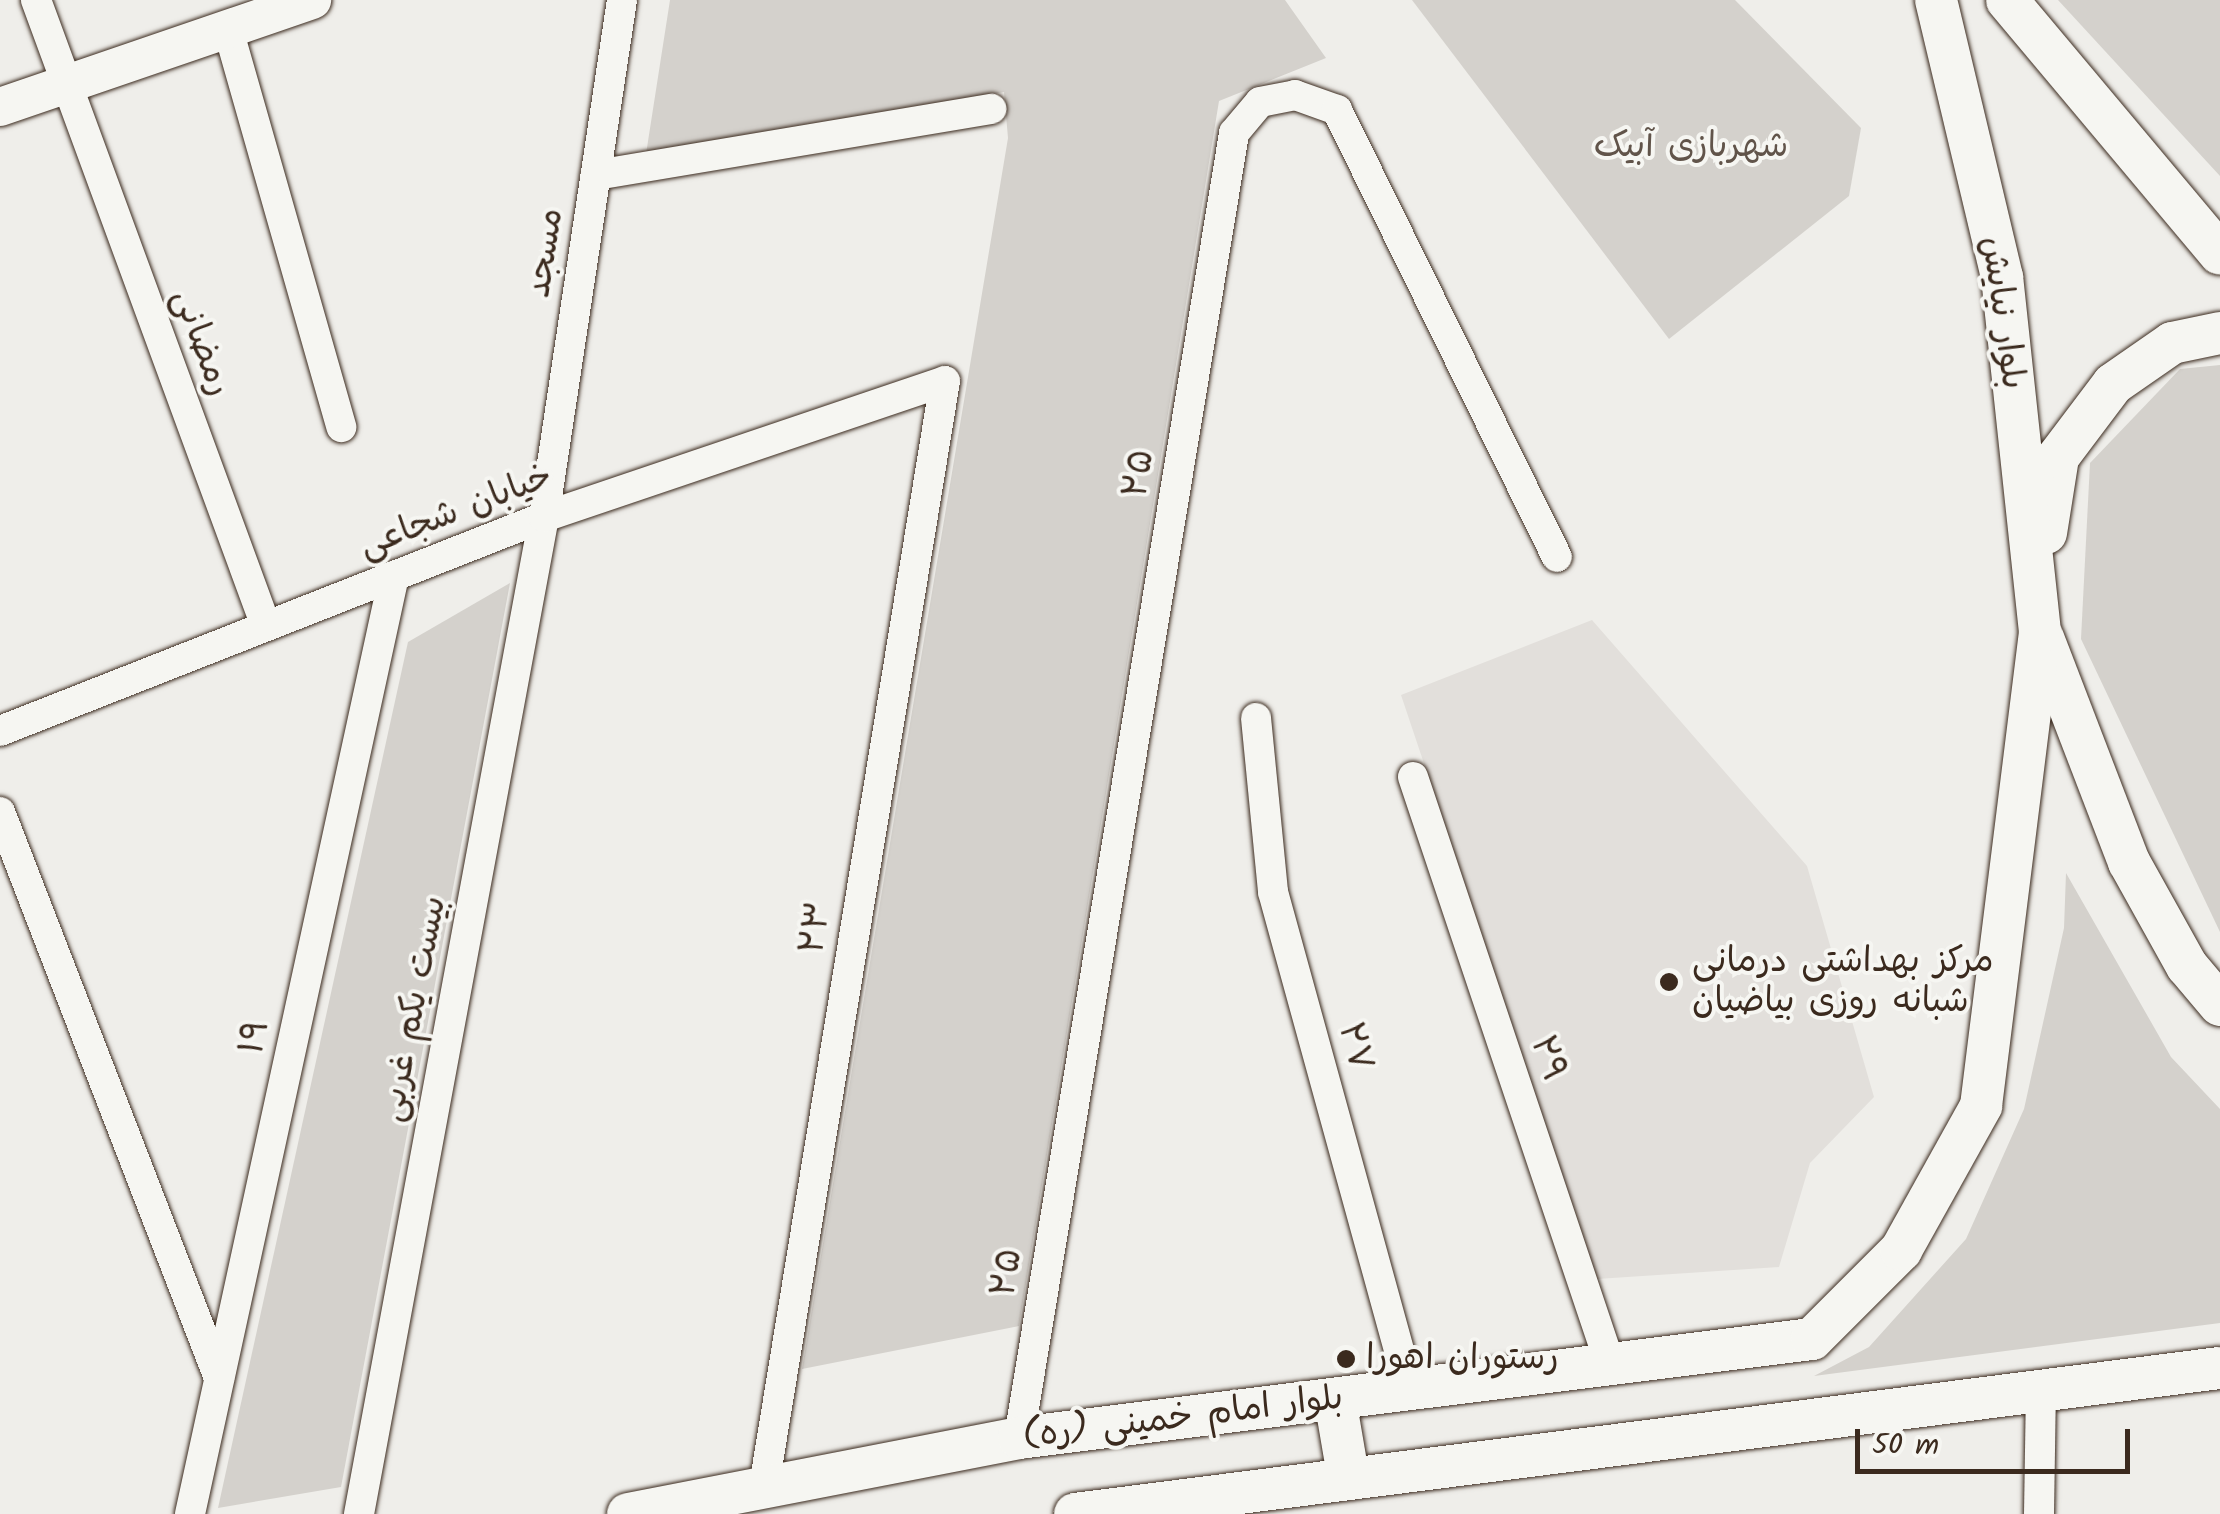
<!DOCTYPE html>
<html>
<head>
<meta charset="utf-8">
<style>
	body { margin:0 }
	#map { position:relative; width:2220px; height:1514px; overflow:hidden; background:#efeeea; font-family:Kalam,"Playpen Sans Arabic",sans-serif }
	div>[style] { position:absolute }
	.built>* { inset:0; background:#e2dfdb }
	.green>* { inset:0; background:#d4d1cc }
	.roads { filter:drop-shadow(0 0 2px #3b2a1e) drop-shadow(0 0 2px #3b2a1e) }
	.minor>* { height:30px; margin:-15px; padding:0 15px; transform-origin:15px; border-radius:15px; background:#f6f6f2 }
	.tertiary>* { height:38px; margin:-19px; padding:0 19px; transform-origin:19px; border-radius:19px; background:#f6f6f2 }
	.secondary>* { height:42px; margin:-21px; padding:0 21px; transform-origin:21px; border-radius:21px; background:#f6f6f2 }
	.dots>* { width:28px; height:28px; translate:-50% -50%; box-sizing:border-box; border:5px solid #f6f6f2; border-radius:50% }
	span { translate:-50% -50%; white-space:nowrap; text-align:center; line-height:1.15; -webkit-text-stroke:8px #f6f6f2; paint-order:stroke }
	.park-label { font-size:35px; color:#61544a }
	.street-label { font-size:35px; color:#3b2a1e }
	.poi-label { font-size:35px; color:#3b2a1e }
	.left { translate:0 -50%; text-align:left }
	.scale { position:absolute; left:1855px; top:1429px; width:275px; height:45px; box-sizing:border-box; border:5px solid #3b2a1e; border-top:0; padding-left:12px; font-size:30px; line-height:35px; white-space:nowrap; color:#3b2a1e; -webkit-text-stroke:8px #f6f6f2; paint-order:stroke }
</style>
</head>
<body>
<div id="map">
	<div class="built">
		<i style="clip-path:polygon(1592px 620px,1807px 866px,1874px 1097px,1810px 1163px,1779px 1267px,1597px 1279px,1401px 695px)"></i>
	</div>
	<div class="green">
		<i style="clip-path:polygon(670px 0,1285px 0,1326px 58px,1219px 101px,1019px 1326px,802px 1369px,1008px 138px,1004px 92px,646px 154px)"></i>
		<i style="clip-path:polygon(1412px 0,1735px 0,1861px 128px,1849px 196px,1669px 339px)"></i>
		<i style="clip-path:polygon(2058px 0,2220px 0,2220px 176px)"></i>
		<i style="clip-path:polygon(2220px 365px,2220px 932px,2081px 639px,2090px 463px,2180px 369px)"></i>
		<i style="clip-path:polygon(510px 583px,341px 1487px,218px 1508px,408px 642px)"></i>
		<i style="clip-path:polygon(2066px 873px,2171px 1057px,2220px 1109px,2220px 1323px,1814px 1376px,1869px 1347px,1966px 1239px,2024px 1109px,2064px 928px)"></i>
	</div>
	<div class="roads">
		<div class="minor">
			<i style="left:36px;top:0;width:667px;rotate:69.83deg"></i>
			<i style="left:228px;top:29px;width:414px;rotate:74.1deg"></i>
			<i style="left:596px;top:175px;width:401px;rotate:-9.5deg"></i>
			<i style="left:1256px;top:718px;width:175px;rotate:84.4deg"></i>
			<i style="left:1273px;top:892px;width:517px;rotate:74.62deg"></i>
			<i style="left:0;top:731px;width:585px;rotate:-21.47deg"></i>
			<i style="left:544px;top:517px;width:423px;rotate:-18.7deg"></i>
			<i style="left:945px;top:381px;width:1120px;rotate:99.3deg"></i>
			<i style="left:1413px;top:777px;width:619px;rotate:71.45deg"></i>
			<i style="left:0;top:812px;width:607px;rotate:68.85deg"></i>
			<i style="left:1019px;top:1438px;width:1323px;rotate:-80.64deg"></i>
			<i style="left:1234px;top:133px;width:40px;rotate:-50deg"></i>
			<i style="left:1260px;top:102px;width:36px;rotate:-11deg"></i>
			<i style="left:1295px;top:95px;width:45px;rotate:19.7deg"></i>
			<i style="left:1337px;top:110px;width:498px;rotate:63.8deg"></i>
			<i style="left:190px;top:1514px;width:960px;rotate:-77.73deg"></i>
			<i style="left:359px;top:1514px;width:1014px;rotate:-79.49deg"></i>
			<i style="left:544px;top:517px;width:523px;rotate:-81.42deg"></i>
			<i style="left:2039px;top:1514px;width:128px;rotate:-89.1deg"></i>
		</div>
		<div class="tertiary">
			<i style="left:0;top:107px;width:330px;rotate:-18.9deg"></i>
		</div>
		<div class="secondary">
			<i style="left:2007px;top:0;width:331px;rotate:50deg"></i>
			<i style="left:2046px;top:533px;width:77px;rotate:-81deg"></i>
			<i style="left:2058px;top:457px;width:91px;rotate:-53deg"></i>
			<i style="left:2113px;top:384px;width:72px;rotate:-34.8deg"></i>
			<i style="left:2172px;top:343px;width:49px;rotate:-11.8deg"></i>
			<i style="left:2043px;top:638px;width:240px;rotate:69deg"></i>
			<i style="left:2129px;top:862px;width:119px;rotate:60.9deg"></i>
			<i style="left:2187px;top:966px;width:51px;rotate:49.8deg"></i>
			<i style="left:1335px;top:1399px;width:77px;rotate:80.3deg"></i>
			<i style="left:628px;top:1514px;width:398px;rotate:-11deg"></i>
			<i style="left:1019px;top:1438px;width:799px;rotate:-7.12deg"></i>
			<i style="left:1812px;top:1339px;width:126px;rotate:-45deg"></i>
			<i style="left:1901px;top:1250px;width:165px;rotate:-60.9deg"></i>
			<i style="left:1981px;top:1106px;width:478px;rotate:-82.9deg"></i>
			<i style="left:2040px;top:632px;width:357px;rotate:-96.1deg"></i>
			<i style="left:2002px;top:277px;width:285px;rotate:-103.4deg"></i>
			<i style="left:1075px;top:1514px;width:1154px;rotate:-7.27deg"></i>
		</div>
	</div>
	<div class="dots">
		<i style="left:1669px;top:982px;background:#3b2a1e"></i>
		<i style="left:1346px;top:1359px;background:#3b2a1e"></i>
	</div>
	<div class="park-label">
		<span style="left:1691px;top:147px">شهربازی آبیک</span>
	</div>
	<div class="street-label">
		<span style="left:546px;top:253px;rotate:-81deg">مسجد</span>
		<span style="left:2002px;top:313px;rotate:82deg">بلوار نیایش</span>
		<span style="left:201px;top:343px;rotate:70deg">رمضانی</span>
		<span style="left:1140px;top:474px;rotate:-81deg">۲۵</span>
		<span style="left:456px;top:512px;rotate:-21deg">خیابان شجاعی</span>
		<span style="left:817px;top:928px;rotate:-81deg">۲۳</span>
		<span style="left:414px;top:1009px;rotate:-79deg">بیست یکم غربی</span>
		<span style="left:256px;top:1037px;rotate:-78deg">۱۹</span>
		<span style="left:1354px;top:1047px;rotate:75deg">۲۷</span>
		<span style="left:1547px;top:1059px;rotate:71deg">۲۹</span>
		<span style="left:1008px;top:1273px;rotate:-81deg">۲۵</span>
		<span style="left:1183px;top:1418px;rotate:-7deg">بلوار امام خمینی (ره)</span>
	</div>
	<div class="poi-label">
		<span class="left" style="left:1692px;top:982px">مرکز بهداشتی درمانی<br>شبانه روزی بیاضیان</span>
		<span class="left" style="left:1366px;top:1359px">رستوران اهورا</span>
	</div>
	<div class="scale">50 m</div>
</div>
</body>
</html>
